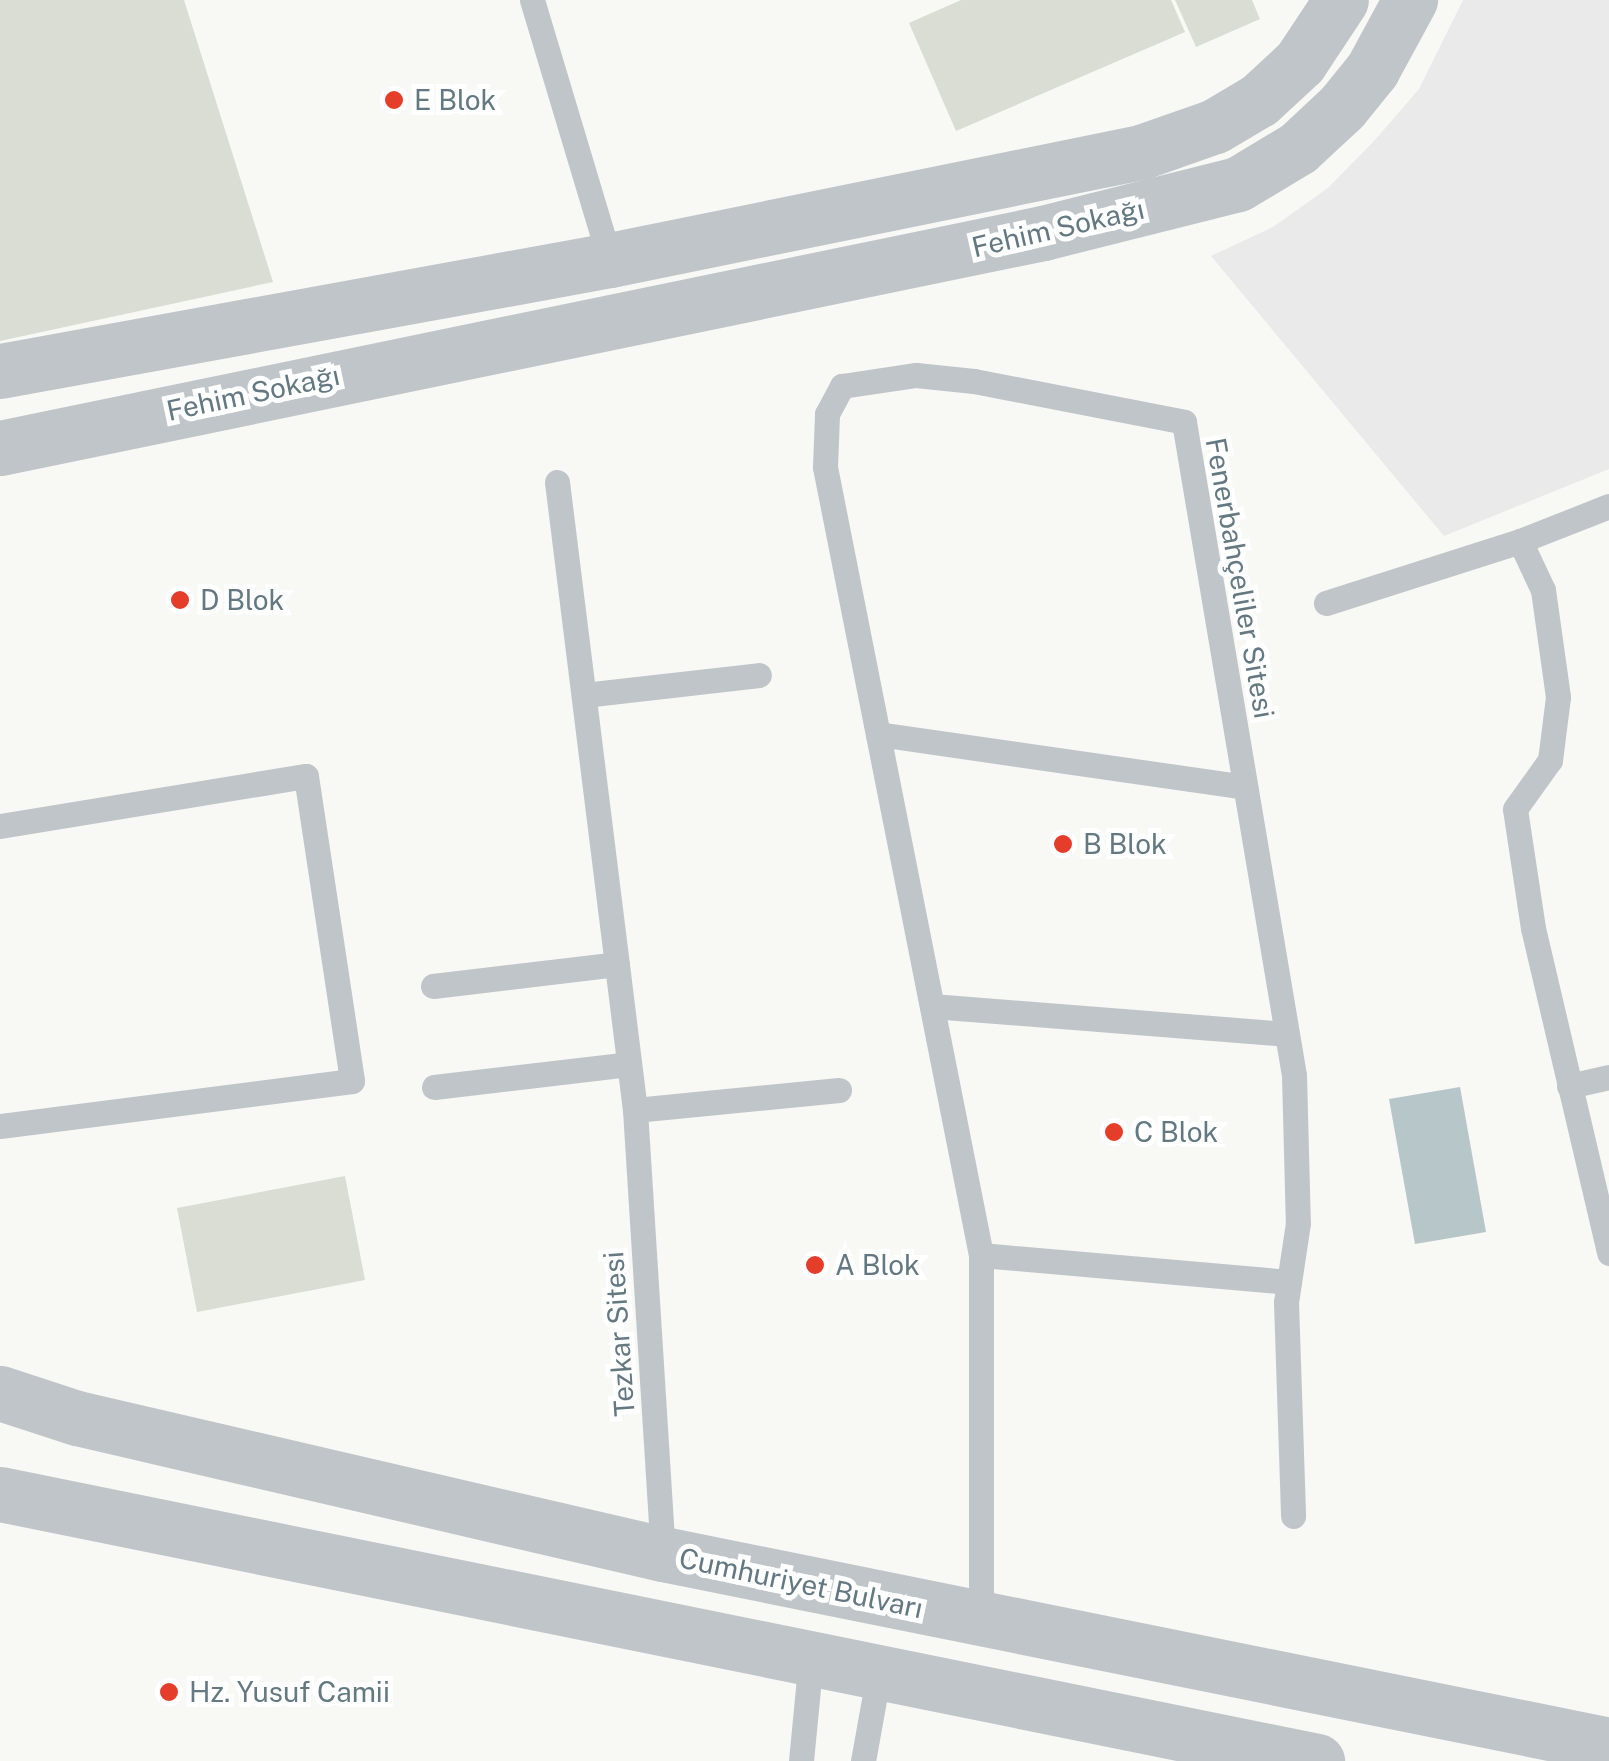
<!DOCTYPE html>
<html>
<head>
<meta charset="utf-8">
<style>
	body { margin:0 }
	#map { position:relative; width:1609px; height:1761px; overflow:hidden; background:#f8f8f5; font-family:"Public Sans",sans-serif }
	div>[style] { position:absolute }
	.built>* { inset:0; background:#e9eae9 }
	.green>* { inset:0; background:#d9ddd4 }
	.water>* { inset:0; background:#b7c6c8 }
	.service>* { height:25px; margin:-12.5px; padding:0 12.5px; transform-origin:12.5px; border-radius:12.5px; background:#bfc5c8 }
	.tertiary>* { height:55px; margin:-27.5px; padding:0 27.5px; transform-origin:27.5px; border-radius:27.5px; background:#bfc5c8 }
	.dots>* { width:28px; height:28px; translate:-50% -50%; box-sizing:border-box; border:5px solid #fff; border-radius:50% }
	span { translate:-50% -50%; white-space:nowrap; text-align:center; line-height:1.15; -webkit-text-stroke:10px #fff; paint-order:stroke }
	.poi-label { font-size:28px; color:#637881 }
	.left { translate:0 -50%; text-align:left }
	.street-label { font-size:28px; color:#637881 }
</style>
</head>
<body>
<div id="map">
	<div class="built">
		<i style="clip-path:polygon(1463px 0,1609px 0,1609px 469px,1444px 536px,1211px 256px,1273px 227px,1328px 188px,1375px 140px,1419px 89px)"></i>
	</div>
	<div class="green">
		<i style="clip-path:polygon(0 0,184px 0,273px 282px,0 341px)"></i>
		<i style="clip-path:polygon(961px 0,1171px 0,1185px 32px,956px 131px,909px 23px)"></i>
		<i style="clip-path:polygon(1175px 0,1252px 0,1260px 19px,1196px 47px)"></i>
		<i style="clip-path:polygon(345px 1176px,365px 1280px,197px 1312px,177px 1208px)"></i>
	</div>
	<div class="water">
		<i style="clip-path:polygon(1460px 1087px,1486px 1232px,1415px 1244px,1389px 1099px)"></i>
	</div>
	<div class="service">
		<i style="left:532px;top:0;width:271px;rotate:73.3deg"></i>
		<i style="left:557px;top:482px;width:633px;rotate:82.92deg"></i>
		<i style="left:635px;top:1110px;width:445px;rotate:86.4deg"></i>
		<i style="left:1609px;top:506px;width:96px;rotate:158.5deg"></i>
		<i style="left:1520px;top:541px;width:54px;rotate:64.9deg"></i>
		<i style="left:1543px;top:590px;width:108px;rotate:82deg"></i>
		<i style="left:1558px;top:697px;width:64px;rotate:97.2deg"></i>
		<i style="left:1550px;top:760px;width:60px;rotate:125.5deg"></i>
		<i style="left:1515px;top:809px;width:120px;rotate:81.4deg"></i>
		<i style="left:1533px;top:928px;width:334px;rotate:76.8deg"></i>
		<i style="left:1326px;top:603px;width:204px;rotate:-17.7deg"></i>
		<i style="left:584px;top:695px;width:176px;rotate:-6.5deg"></i>
		<i style="left:878px;top:734px;width:371px;rotate:8.2deg"></i>
		<i style="left:0;top:826px;width:310px;rotate:-9.3deg"></i>
		<i style="left:306px;top:776px;width:308px;rotate:81.4deg"></i>
		<i style="left:352px;top:1081px;width:355px;rotate:172.7deg"></i>
		<i style="left:433px;top:986px;width:185px;rotate:-6.8deg"></i>
		<i style="left:932px;top:1006px;width:355px;rotate:4.5deg"></i>
		<i style="left:1569px;top:1086px;width:41px;rotate:-12.7deg"></i>
		<i style="left:434px;top:1087px;width:196px;rotate:-6.7deg"></i>
		<i style="left:635px;top:1110px;width:205px;rotate:-5.6deg"></i>
		<i style="left:981px;top:1255px;width:309px;rotate:5deg"></i>
		<i style="left:981px;top:1620px;width:365px;rotate:-90deg"></i>
		<i style="left:981px;top:1255px;width:803px;rotate:-101.2deg"></i>
		<i style="left:825px;top:467px;width:53px;rotate:-87.8deg"></i>
		<i style="left:827px;top:414px;width:32px;rotate:-62deg"></i>
		<i style="left:842px;top:386px;width:75px;rotate:-8.5deg"></i>
		<i style="left:916px;top:375px;width:58px;rotate:5.9deg"></i>
		<i style="left:974px;top:381px;width:214px;rotate:11deg"></i>
		<i style="left:1184px;top:422px;width:662px;rotate:80.44deg"></i>
		<i style="left:1294px;top:1075px;width:148px;rotate:88.5deg"></i>
		<i style="left:1298px;top:1223px;width:80px;rotate:98.6deg"></i>
		<i style="left:1286px;top:1302px;width:214px;rotate:88.1deg"></i>
		<i style="left:801px;top:1761px;width:103px;rotate:-84.5deg"></i>
		<i style="left:863px;top:1761px;width:90px;rotate:-79.8deg"></i>
	</div>
	<div class="tertiary">
		<i style="left:0;top:371px;width:620px;rotate:-10.31deg"></i>
		<i style="left:610px;top:260px;width:542px;rotate:-11.5deg"></i>
		<i style="left:1141px;top:152px;width:78px;rotate:-19.4deg"></i>
		<i style="left:1215px;top:126px;width:51px;rotate:-30.6deg"></i>
		<i style="left:1259px;top:100px;width:56px;rotate:-42.8deg"></i>
		<i style="left:1300px;top:62px;width:74px;rotate:-56.5deg"></i>
		<i style="left:0;top:448px;width:1065px;rotate:-11.65deg"></i>
		<i style="left:1043px;top:233px;width:201px;rotate:-14.1deg"></i>
		<i style="left:1238px;top:184px;width:70px;rotate:-31deg"></i>
		<i style="left:1298px;top:148px;width:60px;rotate:-43deg"></i>
		<i style="left:1342px;top:107px;width:48px;rotate:-51deg"></i>
		<i style="left:1372px;top:70px;width:80px;rotate:-61.5deg"></i>
		<i style="left:0;top:1393px;width:81px;rotate:18deg"></i>
		<i style="left:77px;top:1418px;width:602px;rotate:13.07deg"></i>
		<i style="left:663px;top:1554px;width:965px;rotate:11.41deg"></i>
		<i style="left:0;top:1494px;width:1344px;rotate:11.46deg"></i>
	</div>
	<div class="dots">
		<i style="left:394px;top:100px;background:#e43d2a"></i>
		<i style="left:180px;top:600px;background:#e43d2a"></i>
		<i style="left:1063px;top:844px;background:#e43d2a"></i>
		<i style="left:1114px;top:1132px;background:#e43d2a"></i>
		<i style="left:815px;top:1265px;background:#e43d2a"></i>
		<i style="left:169px;top:1692px;background:#e43d2a"></i>
	</div>
	<div class="poi-label">
		<span class="left" style="left:414px;top:100px">E Blok</span>
		<span class="left" style="left:200px;top:600px">D Blok</span>
		<span class="left" style="left:1083px;top:844px">B Blok</span>
		<span class="left" style="left:1134px;top:1132px">C Blok</span>
		<span class="left" style="left:835px;top:1265px">A Blok</span>
		<span class="left" style="left:189px;top:1692px">Hz. Yusuf Camii</span>
	</div>
	<div class="street-label">
		<span style="left:1058px;top:228px;rotate:-13deg">Fehim Sokağı</span>
		<span style="left:253px;top:393px;rotate:-12deg">Fehim Sokağı</span>
		<span style="left:1240px;top:578px;rotate:80deg">Fenerbahçeliler Sitesi</span>
		<span style="left:619px;top:1334px;rotate:-94deg">Tezkar Sitesi</span>
		<span style="left:801px;top:1583px;rotate:12deg">Cumhuriyet Bulvarı</span>
	</div>
</div>
</body>
</html>
